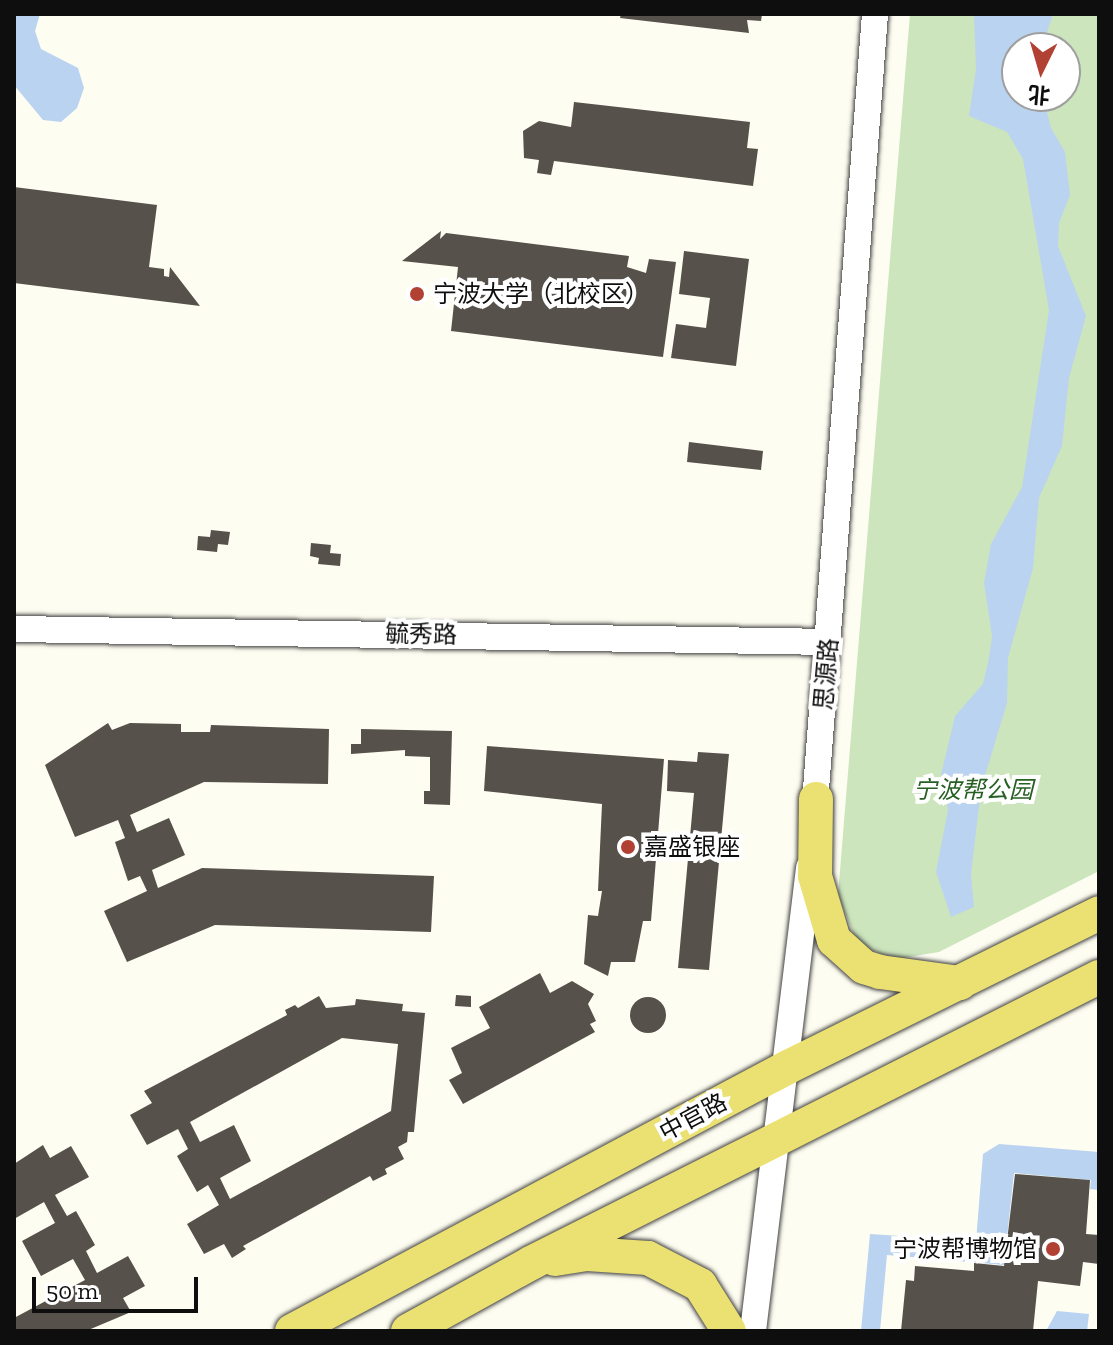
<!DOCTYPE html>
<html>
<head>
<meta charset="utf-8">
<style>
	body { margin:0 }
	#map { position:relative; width:1113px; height:1345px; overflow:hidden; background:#fefdf1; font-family:"Zilla Slab","Noto Sans SC",serif }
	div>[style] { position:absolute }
	.green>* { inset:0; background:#cce5bd }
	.water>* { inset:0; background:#bad3f0 }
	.building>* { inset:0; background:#56514b }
	.round { border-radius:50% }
	.roads { filter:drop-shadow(0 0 2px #414141) drop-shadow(0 0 2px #414141) }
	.tertiary>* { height:26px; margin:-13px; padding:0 13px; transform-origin:13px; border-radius:13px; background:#fff }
	.primary>* { height:34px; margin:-17px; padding:0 17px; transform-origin:17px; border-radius:17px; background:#ebe173 }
	.dots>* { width:22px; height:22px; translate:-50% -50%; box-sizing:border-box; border:4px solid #fff; border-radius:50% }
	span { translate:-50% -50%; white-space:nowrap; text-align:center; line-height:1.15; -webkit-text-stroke:8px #fff; paint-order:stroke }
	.poi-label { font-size:24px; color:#0e0e0e }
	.left { translate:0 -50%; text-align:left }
	.right { translate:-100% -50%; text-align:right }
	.street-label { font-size:24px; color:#0e0e0e }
	.park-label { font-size:24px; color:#286024; font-style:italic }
	.frame { position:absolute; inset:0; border:16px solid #0e0e0e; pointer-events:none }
	.north { position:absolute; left:1001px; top:32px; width:80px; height:80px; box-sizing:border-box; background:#fff; border:2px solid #9f9f9f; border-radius:50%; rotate:185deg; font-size:22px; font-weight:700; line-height:32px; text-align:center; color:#0e0e0e }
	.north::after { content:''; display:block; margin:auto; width:28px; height:36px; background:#b14133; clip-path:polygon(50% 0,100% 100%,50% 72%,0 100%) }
	.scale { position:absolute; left:32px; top:1277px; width:166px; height:36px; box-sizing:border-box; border:4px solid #0e0e0e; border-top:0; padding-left:10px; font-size:24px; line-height:28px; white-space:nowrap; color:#0e0e0e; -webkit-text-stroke:6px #fff; paint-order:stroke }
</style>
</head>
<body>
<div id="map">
	<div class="green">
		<i style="clip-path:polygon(evenodd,910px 14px,1099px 14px,1099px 871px,939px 952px,896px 959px,858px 945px,838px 895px,910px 14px,1017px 48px,1065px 48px,1065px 96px,1017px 96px,1017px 48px)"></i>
	</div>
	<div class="water">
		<i style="clip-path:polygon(14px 14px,40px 14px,35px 31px,41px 49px,78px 68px,84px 88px,77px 108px,61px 122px,43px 120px,14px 85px)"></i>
		<i style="clip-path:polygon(974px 14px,1053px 14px,1042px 48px,1017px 48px,1017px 96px,1043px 96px,1051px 128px,1065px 152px,1070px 195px,1059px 223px,1058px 246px,1086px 316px,1069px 378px,1062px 446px,1039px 498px,1033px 568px,1008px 658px,1007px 703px,981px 789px,971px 874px,974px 907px,951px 917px,936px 872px,948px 810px,941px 775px,955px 716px,983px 684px,989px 658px,992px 636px,984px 583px,991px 544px,1022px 487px,1049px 310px,1023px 159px,1007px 132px,969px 116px,976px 69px)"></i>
		<i style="clip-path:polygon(999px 1144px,1099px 1152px,1099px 1190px,1090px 1189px,1091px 1180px,1014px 1173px,1004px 1265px,887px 1255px,880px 1331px,861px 1331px,870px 1234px,976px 1241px,983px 1154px)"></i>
		<i style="clip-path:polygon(1057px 1311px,1089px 1314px,1087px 1331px,1046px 1331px)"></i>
	</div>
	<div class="building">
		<i style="clip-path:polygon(621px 14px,762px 14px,761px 21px,747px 20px,749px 33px,620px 18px)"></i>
		<i style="clip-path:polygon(574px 102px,750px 122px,747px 148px,758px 149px,753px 186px,554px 161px,551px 175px,537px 173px,539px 160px,524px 158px,523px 131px,539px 121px,571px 127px)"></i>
		<i style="clip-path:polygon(14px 187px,157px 205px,149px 267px,164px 269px,164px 276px,169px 277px,170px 267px,200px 306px,14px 283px)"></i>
		<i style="clip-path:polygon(441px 231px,440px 239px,446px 233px,629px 256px,627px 267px,646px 273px,649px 259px,676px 262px,663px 357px,451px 331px,458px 267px,402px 261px)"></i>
		<i style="clip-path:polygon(684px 251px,749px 259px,736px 366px,671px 358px,676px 324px,706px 328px,710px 298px,679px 294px)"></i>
		<i style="clip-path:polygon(689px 442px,763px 451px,761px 470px,687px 462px)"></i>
		<i style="clip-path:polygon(211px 530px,230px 532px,228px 545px,218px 544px,217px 552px,197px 550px,198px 536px,210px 537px)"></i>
		<i style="clip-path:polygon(311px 543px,331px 545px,330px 553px,341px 554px,340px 566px,318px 564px,319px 558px,310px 556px)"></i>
		<i style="clip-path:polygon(108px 723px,112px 730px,130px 723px,181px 724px,181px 732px,210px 732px,211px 725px,329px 729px,328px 784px,204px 782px,130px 815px,137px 832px,169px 818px,185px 855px,152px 870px,158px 888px,202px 868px,434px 876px,431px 932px,215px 925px,127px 962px,104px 911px,147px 891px,140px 876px,128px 881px,115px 842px,125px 838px,118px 820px,75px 837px,45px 765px)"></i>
		<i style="clip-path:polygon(361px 729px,452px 731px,450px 805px,424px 804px,424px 791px,430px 791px,430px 757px,405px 756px,405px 750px,351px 754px,351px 744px,361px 744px)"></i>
		<i style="clip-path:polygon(487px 746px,664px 759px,651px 921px,643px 921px,635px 962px,611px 962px,608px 976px,584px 964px,588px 915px,598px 916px,602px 891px,598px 891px,602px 804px,484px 791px)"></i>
		<i style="clip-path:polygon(698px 752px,729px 754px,709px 970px,678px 968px,694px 793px,667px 791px,668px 760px,697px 762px)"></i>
		<i style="clip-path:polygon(540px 973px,550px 993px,572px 981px,594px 994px,588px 1004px,596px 1021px,590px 1024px,595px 1032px,463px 1104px,449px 1080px,462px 1073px,451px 1048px,490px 1028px,479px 1007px)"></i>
		<i style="clip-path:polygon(456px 995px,471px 996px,471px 1007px,455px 1006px)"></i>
		<i style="clip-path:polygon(evenodd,319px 996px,326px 1008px,355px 1005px,356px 999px,403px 1004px,402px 1011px,425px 1013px,414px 1132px,408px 1132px,407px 1142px,398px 1147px,404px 1159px,385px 1169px,387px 1174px,373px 1181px,370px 1176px,243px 1246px,246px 1249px,232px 1258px,224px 1244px,204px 1254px,187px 1224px,219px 1205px,208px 1185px,197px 1192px,177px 1156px,188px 1149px,178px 1129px,147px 1145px,130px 1115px,152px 1103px,144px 1091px,287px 1015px,285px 1010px,295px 1005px,298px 1008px,319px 996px,342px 1038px,398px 1044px,391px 1111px,230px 1199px,220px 1178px,251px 1161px,234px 1125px,200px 1142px,190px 1122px,342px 1038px)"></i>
		<i class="round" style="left:630px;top:997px;width:36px;height:36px"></i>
		<i style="clip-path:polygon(43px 1145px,50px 1158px,71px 1146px,89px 1177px,55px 1195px,67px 1216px,76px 1211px,95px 1245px,86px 1251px,97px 1273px,128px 1256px,145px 1286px,123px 1298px,131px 1312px,86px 1331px,14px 1331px,14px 1318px,85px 1280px,73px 1259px,41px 1276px,22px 1241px,55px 1223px,44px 1202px,14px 1219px,14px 1164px)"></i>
		<i style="clip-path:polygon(1015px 1174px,1090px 1180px,1086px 1234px,1099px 1235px,1099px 1264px,1083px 1262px,1080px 1286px,1038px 1281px,1033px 1331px,901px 1331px,906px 1280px,914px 1281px,915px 1266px,974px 1271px,974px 1263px,1004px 1266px)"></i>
	</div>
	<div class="roads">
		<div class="tertiary">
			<i style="left:14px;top:629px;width:814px;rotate:0.91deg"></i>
			<i style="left:814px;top:816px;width:804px;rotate:-85.65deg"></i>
			<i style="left:753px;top:1331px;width:467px;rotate:-83.1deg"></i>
		</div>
		<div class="primary">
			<i style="left:816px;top:799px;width:77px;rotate:90.7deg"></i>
			<i style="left:815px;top:876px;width:67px;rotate:73.5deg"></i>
			<i style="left:834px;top:940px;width:40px;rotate:42deg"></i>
			<i style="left:864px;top:967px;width:17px;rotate:17deg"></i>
			<i style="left:880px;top:972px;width:81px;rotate:7.8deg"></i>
			<i style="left:555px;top:1259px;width:32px;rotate:-9deg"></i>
			<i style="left:587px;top:1254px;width:61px;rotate:3.8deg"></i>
			<i style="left:648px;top:1258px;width:59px;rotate:27.4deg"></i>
			<i style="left:700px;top:1285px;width:54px;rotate:57.8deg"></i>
			<i style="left:292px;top:1331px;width:562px;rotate:-28.02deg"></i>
			<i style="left:788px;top:1067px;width:347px;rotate:-26.3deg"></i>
			<i style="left:408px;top:1331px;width:141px;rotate:-28.9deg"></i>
			<i style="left:531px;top:1263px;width:636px;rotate:-26.73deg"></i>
		</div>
	</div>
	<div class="dots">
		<i style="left:417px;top:294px;background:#b14133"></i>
		<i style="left:628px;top:847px;background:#b14133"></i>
		<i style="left:1053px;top:1249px;background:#b14133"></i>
	</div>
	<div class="poi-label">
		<span class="left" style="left:433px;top:294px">宁波大学（北校区）</span>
		<span class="left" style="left:644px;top:847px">嘉盛银座</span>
		<span class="right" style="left:1037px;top:1249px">宁波帮博物馆</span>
	</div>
	<div class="street-label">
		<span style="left:421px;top:634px;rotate:1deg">毓秀路</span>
		<span style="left:826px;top:674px;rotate:-85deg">思源路</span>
		<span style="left:693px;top:1117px;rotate:-28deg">中官路</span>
	</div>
	<div class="park-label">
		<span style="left:973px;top:790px">宁波帮公园</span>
	</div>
	<div class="frame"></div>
	<div class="north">北</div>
	<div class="scale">50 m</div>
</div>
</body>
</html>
